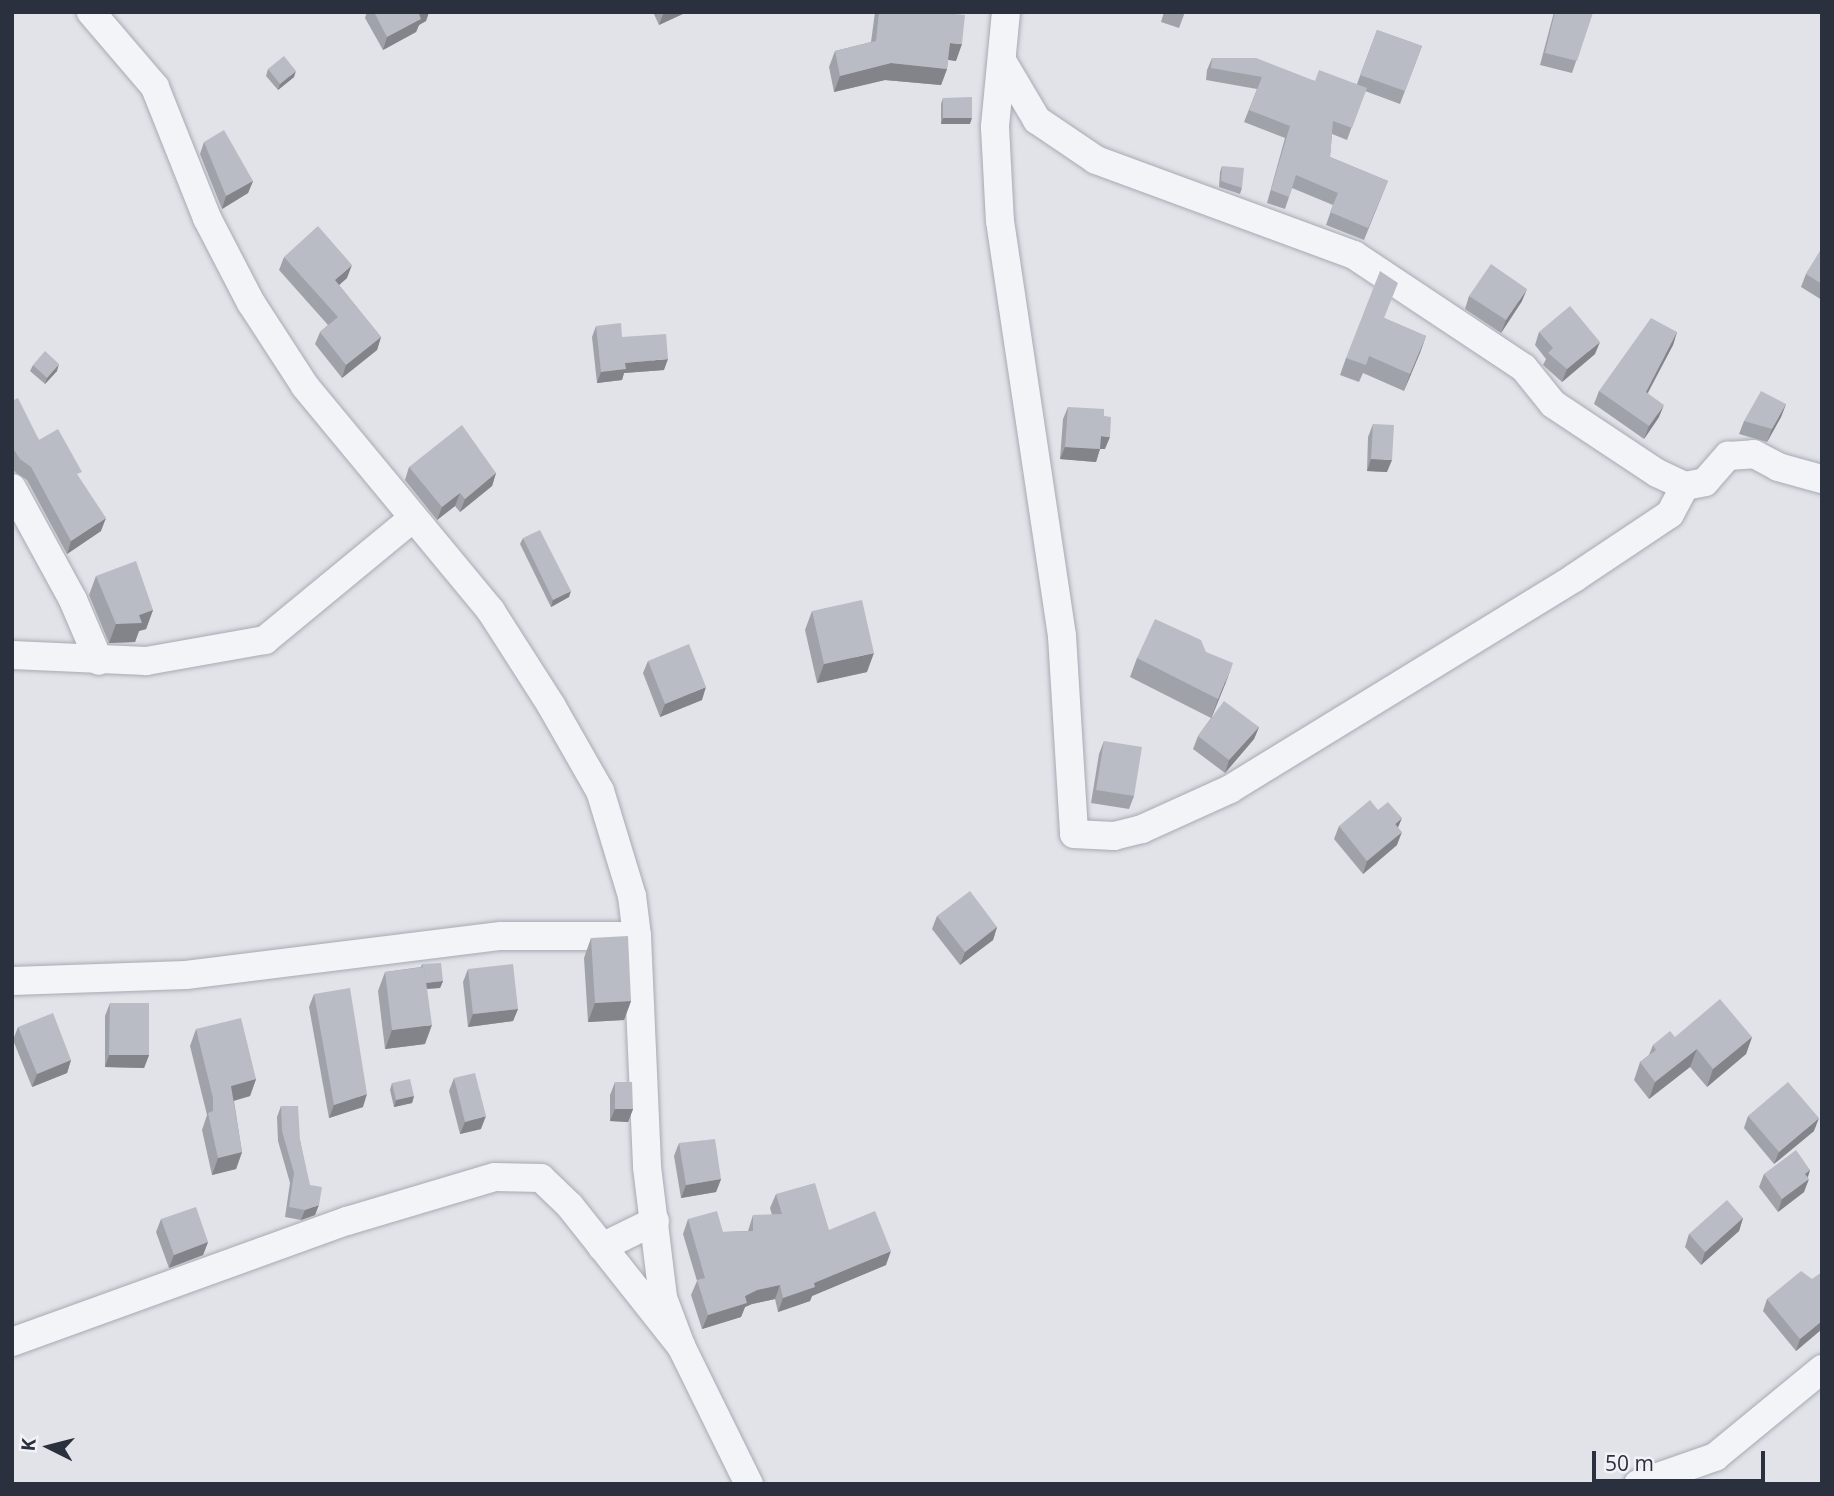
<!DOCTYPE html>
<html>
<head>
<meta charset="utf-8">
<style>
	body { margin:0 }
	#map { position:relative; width:1834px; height:1496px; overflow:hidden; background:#e1e3e9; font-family:"Open Sans",sans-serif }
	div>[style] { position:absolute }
	.roads { filter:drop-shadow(0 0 2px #a7aab3) drop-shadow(0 0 2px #a7aab3) }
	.minor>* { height:28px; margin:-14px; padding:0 14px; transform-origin:14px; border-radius:14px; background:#f3f4f7 }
	.wall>* { inset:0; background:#9fa2a9 }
	.shaded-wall>* { inset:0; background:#82848a }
	.building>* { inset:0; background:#b9bcc5 }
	span { translate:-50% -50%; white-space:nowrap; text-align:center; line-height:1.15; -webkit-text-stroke:5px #f0f2f6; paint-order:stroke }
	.frame { position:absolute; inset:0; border:14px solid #2b303f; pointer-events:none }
	.north { position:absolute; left:14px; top:1412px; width:70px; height:70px; -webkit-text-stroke:5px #f0f2f6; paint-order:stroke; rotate:276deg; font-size:19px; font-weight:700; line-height:28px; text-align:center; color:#2b303f }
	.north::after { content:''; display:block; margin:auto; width:24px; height:32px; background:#2b303f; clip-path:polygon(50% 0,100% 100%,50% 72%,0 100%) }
	.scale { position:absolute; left:1592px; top:1451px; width:173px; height:32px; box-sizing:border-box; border:4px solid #2b303f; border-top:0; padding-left:9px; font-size:21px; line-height:24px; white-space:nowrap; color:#2b303f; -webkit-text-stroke:5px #f0f2f6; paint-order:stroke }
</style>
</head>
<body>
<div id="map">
	<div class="roads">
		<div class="minor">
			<i style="left:1006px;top:12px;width:116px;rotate:95.5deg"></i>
			<i style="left:995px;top:127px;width:94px;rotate:87deg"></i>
			<i style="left:1000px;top:221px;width:420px;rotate:81.5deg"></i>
			<i style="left:1062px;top:636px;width:198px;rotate:86.5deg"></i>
			<i style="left:1074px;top:834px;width:40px;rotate:2.9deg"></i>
			<i style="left:1114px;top:836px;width:29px;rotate:-14deg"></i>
			<i style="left:1142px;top:829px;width:97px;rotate:-24.4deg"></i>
			<i style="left:1230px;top:789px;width:404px;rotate:-31.5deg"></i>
			<i style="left:1574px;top:578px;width:115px;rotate:-33.7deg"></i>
			<i style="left:1670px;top:514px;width:32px;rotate:-62deg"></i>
			<i style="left:1002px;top:61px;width:69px;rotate:59.3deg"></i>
			<i style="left:1037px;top:120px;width:71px;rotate:34.1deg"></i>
			<i style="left:1096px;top:160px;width:275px;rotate:20.2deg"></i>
			<i style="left:1354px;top:255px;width:204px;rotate:33.6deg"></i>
			<i style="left:1524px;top:368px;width:46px;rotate:51.1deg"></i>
			<i style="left:1553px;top:404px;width:125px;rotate:33.6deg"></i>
			<i style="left:1657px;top:473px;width:31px;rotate:25deg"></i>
			<i style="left:1685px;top:486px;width:20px;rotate:-11deg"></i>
			<i style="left:1705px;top:482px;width:35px;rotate:-49deg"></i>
			<i style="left:1728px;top:456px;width:26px;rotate:-4deg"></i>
			<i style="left:1754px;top:454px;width:27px;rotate:28deg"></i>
			<i style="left:1778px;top:467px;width:46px;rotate:15.3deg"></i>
			<i style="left:12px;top:488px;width:128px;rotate:61.4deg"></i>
			<i style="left:73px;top:600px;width:66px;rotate:66.9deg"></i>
			<i style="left:12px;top:655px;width:134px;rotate:2.6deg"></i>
			<i style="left:146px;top:661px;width:121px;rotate:-10deg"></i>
			<i style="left:265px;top:640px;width:192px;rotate:-39.5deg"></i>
			<i style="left:637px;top:936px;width:231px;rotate:87.5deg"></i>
			<i style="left:647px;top:1167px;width:132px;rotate:83deg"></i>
			<i style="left:663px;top:1298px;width:51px;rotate:69.4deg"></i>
			<i style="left:681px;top:1346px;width:154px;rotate:63.8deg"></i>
			<i style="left:12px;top:981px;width:174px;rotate:-2deg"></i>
			<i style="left:186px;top:975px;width:317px;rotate:-7.1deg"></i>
			<i style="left:501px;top:936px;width:136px"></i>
			<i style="left:637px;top:936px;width:40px;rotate:-97.1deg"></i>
			<i style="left:632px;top:896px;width:110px;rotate:-106.9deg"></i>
			<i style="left:600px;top:791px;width:99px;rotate:-119.7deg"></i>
			<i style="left:551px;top:705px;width:112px;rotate:-122.6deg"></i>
			<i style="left:491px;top:611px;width:292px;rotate:-129.6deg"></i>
			<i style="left:305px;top:386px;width:99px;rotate:-123deg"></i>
			<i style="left:251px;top:303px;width:96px;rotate:-117.4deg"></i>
			<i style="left:207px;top:218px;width:141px;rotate:-111.7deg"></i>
			<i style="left:155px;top:87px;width:99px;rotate:-130.5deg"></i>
			<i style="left:602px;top:1247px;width:59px;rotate:-26.1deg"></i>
			<i style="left:12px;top:1342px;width:356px;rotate:-19.9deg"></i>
			<i style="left:347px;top:1221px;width:154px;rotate:-16.6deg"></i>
			<i style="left:495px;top:1177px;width:46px;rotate:1.2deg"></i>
			<i style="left:541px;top:1178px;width:40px;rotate:44deg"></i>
			<i style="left:570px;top:1206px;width:179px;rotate:51.6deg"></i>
			<i style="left:1638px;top:1484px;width:82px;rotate:-19.3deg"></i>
			<i style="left:1715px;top:1457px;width:139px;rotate:-39.4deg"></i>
		</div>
	</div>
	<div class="wall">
		<i style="clip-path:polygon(367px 12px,429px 12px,426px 21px,419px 25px,416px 32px,383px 50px,365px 18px)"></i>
		<i style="clip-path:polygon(653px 12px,687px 12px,659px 25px)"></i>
		<i style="clip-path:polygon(875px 12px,934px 12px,956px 61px,948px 60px,947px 69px,941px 85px,885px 80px,834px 92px,829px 67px,835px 51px,871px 42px)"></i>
		<i style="clip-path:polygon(1164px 12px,1185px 12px,1179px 28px,1161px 22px)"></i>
		<i style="clip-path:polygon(1554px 12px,1593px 12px,1572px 73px,1540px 65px)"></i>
		<i style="clip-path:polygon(1377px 30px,1422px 46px,1400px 104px,1365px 91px,1347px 140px,1332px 134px,1330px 157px,1388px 181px,1364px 240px,1326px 225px,1333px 205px,1292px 188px,1285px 209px,1267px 203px,1285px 138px,1244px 122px,1257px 89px,1206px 80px,1207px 70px,1212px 58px,1315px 81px,1357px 84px)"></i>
		<i style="clip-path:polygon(268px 69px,294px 77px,278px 90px,266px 76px)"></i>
		<i style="clip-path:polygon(943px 98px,970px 124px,941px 124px,941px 104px)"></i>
		<i style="clip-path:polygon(204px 142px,253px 181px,248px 193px,222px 209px,200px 154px)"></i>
		<i style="clip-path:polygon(1222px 166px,1242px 188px,1240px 194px,1219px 187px,1220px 172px)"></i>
		<i style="clip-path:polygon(1822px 248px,1822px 300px,1801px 287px,1806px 274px)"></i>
		<i style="clip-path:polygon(284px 257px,347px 278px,339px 285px,381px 337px,377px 350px,342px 378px,315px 344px,320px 332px,328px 325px,279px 270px)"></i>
		<i style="clip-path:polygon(1469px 296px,1522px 301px,1501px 333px,1465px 309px)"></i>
		<i style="clip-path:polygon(1384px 318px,1426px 336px,1404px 391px,1363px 373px,1359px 382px,1340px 375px,1346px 358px)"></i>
		<i style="clip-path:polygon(596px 326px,622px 337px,664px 370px,624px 373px,622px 380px,597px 383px,592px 337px)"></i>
		<i style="clip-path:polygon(1539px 332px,1595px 354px,1562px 382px,1543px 365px,1546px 359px,1535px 345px)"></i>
		<i style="clip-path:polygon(1677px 332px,1673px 345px,1648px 393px,1659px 417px,1644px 439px,1594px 404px,1599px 391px)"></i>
		<i style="clip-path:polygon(33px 365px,57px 371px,45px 384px,30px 371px)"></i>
		<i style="clip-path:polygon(12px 401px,39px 440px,79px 478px,101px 531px,67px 554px,27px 480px,15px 472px,12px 467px)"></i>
		<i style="clip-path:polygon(1786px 404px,1781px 417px,1767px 442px,1739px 434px,1744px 421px)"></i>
		<i style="clip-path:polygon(1068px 407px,1105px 449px,1100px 449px,1096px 462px,1060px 459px,1063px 419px)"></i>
		<i style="clip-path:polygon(1373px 424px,1387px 472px,1367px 471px,1368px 437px)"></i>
		<i style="clip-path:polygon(409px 467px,496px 473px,492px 486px,460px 512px,455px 506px,437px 520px,405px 480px)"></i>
		<i style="clip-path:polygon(523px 538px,569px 597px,551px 607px,520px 544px)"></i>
		<i style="clip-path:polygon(96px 576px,153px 610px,146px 629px,139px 631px,135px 642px,109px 643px,89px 595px)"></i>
		<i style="clip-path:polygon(812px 611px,867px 672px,817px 683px,805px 630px)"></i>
		<i style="clip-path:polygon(1206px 652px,1226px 682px,1212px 717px,1259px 727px,1254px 739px,1225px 773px,1193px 749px,1198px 736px,1211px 718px,1130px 677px,1137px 658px)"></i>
		<i style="clip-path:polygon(648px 661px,702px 700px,660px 717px,643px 673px)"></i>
		<i style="clip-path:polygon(1104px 741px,1134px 796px,1129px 809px,1091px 803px,1099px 754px)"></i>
		<i style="clip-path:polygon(1378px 810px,1398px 828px,1397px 845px,1363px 874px,1334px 839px,1339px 826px)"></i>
		<i style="clip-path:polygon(937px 916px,997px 927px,993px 940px,960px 965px,932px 929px)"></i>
		<i style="clip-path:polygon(591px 938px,631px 1001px,624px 1020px,588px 1022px,584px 958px)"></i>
		<i style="clip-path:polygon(422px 964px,443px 981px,440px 988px,427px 989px,425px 1044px,385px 1049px,378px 991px,385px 972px,421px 967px)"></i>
		<i style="clip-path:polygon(468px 969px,518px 1009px,513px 1021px,468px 1027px,463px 982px)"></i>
		<i style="clip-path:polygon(314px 994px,363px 1107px,329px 1118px,309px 1007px)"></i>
		<i style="clip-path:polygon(110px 1003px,149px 1055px,144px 1068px,105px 1067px,105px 1016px)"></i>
		<i style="clip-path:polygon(18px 1027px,71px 1060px,67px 1073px,32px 1087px,13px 1040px)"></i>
		<i style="clip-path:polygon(196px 1029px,256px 1079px,250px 1096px,234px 1101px,242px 1152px,236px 1169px,212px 1175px,202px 1130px,207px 1115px,190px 1046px)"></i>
		<i style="clip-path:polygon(1675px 1037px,1752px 1037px,1746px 1054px,1707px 1087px,1690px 1067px,1649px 1099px,1634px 1080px,1640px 1062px,1649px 1055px,1653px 1045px)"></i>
		<i style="clip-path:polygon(454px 1078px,481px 1129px,460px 1134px,449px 1091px)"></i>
		<i style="clip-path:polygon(615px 1082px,633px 1109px,628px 1122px,610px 1121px,610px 1095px)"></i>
		<i style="clip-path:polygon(392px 1083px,414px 1096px,412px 1103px,394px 1107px,390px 1090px)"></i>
		<i style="clip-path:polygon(281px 1106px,300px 1140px,315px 1215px,301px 1220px,285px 1217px,290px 1183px,278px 1141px,277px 1117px)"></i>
		<i style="clip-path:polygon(1748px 1116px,1814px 1131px,1774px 1164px,1744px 1128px)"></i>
		<i style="clip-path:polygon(679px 1143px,721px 1179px,716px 1192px,681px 1198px,674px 1156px)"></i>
		<i style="clip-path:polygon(1810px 1170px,1804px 1192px,1778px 1212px,1759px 1187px,1764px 1174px)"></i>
		<i style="clip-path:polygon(776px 1194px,829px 1230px,886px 1265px,812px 1296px,810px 1301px,778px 1312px,775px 1299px,752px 1304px,745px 1307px,741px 1317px,702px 1329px,691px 1295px,697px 1281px,683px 1234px,688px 1219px,723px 1232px,748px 1231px,753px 1215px,772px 1215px,770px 1208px)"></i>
		<i style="clip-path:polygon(1743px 1218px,1739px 1231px,1701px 1265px,1685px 1247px,1689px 1234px)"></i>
		<i style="clip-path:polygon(161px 1219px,208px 1242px,203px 1255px,169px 1268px,156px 1232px)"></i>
		<i style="clip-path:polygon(1812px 1279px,1822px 1329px,1796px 1351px,1763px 1311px,1767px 1299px)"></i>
	</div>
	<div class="shaded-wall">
		<i style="clip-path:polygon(423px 12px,429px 12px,426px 21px,419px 25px,416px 32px,383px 50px,387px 37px)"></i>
		<i style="clip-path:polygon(664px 12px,687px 12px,659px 25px)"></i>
		<i style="clip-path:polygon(950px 43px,962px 44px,956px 61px,944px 59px)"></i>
		<i style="clip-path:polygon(891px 63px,947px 69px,941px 85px,885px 80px,834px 92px,840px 76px)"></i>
		<i style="clip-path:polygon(296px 71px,294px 77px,278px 90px,280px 84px)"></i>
		<i style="clip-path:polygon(943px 118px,972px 118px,970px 124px,941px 124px)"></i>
		<i style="clip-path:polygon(253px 181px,248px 193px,222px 209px,226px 196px)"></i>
		<i style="clip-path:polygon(352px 265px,347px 278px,330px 293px,335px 280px)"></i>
		<i style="clip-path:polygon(1527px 289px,1522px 301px,1501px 333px,1506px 320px)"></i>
		<i style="clip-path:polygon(1677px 332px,1673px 345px,1641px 405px,1646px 392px)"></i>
		<i style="clip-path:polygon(1426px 336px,1420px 353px,1404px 391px,1410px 374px)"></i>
		<i style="clip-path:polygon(381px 337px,377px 350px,342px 378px,346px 365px)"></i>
		<i style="clip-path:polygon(1600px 342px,1595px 354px,1562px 382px,1567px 369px)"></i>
		<i style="clip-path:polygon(668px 359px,664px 370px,624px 373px,622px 380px,597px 383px,601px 372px,625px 363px)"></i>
		<i style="clip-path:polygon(59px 364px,57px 371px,45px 384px,47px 378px)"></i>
		<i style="clip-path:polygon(1786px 404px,1781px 417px,1767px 442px,1772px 429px)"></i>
		<i style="clip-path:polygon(1664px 405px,1659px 417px,1644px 439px,1649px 426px)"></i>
		<i style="clip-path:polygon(1101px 436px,1110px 437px,1105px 449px,1097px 449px)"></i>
		<i style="clip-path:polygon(1065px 447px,1100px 449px,1096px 462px,1060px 459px)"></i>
		<i style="clip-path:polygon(1371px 459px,1392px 460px,1387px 472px,1367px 471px)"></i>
		<i style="clip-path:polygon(496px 473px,492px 486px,460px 512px,465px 499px)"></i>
		<i style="clip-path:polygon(460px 493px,455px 506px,437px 520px,442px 507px)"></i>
		<i style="clip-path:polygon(106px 518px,101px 531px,67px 554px,71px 541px)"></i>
		<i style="clip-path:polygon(571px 591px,569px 597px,551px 607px,553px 600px)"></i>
		<i style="clip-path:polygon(153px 610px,146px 629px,139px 631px,135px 642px,109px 643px,116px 624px)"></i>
		<i style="clip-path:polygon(874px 653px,867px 672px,817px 683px,824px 664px)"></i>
		<i style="clip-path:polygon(1233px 663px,1226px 682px,1211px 718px,1218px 699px)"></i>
		<i style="clip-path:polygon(706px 687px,702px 700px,660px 717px,665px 704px)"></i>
		<i style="clip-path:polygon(1259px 727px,1254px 739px,1225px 773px,1229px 760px)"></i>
		<i style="clip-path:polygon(1402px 818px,1397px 830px,1395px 824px)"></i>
		<i style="clip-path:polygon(1402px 832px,1397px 845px,1363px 874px,1367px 861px)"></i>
		<i style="clip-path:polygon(997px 927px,993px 940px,960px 965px,965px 952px)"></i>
		<i style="clip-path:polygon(443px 981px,440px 988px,422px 989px,424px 983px)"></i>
		<i style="clip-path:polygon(631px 1001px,624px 1020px,588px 1022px,595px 1003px)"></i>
		<i style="clip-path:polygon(518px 1009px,513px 1021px,468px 1027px,473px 1014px)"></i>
		<i style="clip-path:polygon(432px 1025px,425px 1044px,385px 1049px,392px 1030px)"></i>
		<i style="clip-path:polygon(1752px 1037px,1746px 1054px,1707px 1087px,1713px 1069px)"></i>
		<i style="clip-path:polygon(1697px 1049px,1690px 1067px,1649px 1099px,1655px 1082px)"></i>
		<i style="clip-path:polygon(109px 1055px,149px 1055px,144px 1068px,105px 1067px)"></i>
		<i style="clip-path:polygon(71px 1060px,67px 1073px,32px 1087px,37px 1074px)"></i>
		<i style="clip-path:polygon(256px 1079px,250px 1096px,225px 1103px,231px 1086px)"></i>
		<i style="clip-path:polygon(367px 1094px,363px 1107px,329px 1118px,334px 1105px)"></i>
		<i style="clip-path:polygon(414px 1096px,412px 1103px,394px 1107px,396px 1100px)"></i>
		<i style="clip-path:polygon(615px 1109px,633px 1109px,628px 1122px,610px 1121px)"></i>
		<i style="clip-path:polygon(486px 1116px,481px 1129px,460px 1134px,465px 1122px)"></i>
		<i style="clip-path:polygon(1819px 1118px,1814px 1131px,1774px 1164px,1779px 1152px)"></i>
		<i style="clip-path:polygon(242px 1152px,236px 1169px,212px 1175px,218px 1158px)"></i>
		<i style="clip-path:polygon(1810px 1170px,1806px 1181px,1809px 1179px,1804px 1192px,1778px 1212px,1782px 1199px,1805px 1174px)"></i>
		<i style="clip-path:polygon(721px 1179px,716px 1192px,681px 1198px,686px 1185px)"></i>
		<i style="clip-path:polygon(319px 1205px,315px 1215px,301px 1220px,305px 1210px)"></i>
		<i style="clip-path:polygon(1743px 1218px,1739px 1231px,1701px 1265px,1705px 1252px)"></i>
		<i style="clip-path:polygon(208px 1242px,203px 1255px,169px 1268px,174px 1255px)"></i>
		<i style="clip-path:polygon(891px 1251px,886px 1265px,812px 1296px,810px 1301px,778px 1312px,783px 1298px,814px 1283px)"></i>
		<i style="clip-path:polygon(780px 1285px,775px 1299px,752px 1304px,745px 1307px,741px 1317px,702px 1329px,708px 1315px,757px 1290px)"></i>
		<i style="clip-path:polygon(1822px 1321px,1822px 1329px,1796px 1351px,1800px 1339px)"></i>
	</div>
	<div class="building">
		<i style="clip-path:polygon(374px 12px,423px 12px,419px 14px,421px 19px,387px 37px)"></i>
		<i style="clip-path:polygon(879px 12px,934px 12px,965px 15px,962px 44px,950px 43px,947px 69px,891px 63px,840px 76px,835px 51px,876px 41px)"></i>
		<i style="clip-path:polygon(1555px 12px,1593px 12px,1577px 61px,1545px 53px)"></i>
		<i style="clip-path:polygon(1377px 30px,1422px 46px,1405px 91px,1360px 75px)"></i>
		<i style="clip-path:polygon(284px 56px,296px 71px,280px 84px,268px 69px)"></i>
		<i style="clip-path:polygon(1212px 58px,1256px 58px,1315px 81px,1319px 70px,1367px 88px,1352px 128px,1333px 121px,1330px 157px,1388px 181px,1368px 228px,1330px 212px,1338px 193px,1296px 175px,1289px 197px,1271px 190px,1290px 126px,1249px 110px,1262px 77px,1211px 68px)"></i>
		<i style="clip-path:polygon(972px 97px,972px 118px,943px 118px,943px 98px)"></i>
		<i style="clip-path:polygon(224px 130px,253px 181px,226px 196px,204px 142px)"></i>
		<i style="clip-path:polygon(1222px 166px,1244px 168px,1242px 188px,1221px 181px)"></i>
		<i style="clip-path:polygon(318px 226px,352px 265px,335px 280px,381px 337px,346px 365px,320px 332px,338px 317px,284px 257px)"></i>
		<i style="clip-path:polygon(1822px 248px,1822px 284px,1806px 274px)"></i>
		<i style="clip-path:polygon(1491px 264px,1527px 289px,1506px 320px,1469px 296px)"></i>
		<i style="clip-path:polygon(1380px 271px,1398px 283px,1384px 318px,1426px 336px,1410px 374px,1369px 356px,1366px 365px,1346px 358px)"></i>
		<i style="clip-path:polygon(1570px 306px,1600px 342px,1567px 369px,1548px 353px,1553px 348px,1539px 332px)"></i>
		<i style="clip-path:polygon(1651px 318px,1677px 332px,1646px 392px,1664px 405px,1649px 426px,1599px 391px)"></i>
		<i style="clip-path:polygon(621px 323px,622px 337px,666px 334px,668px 359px,625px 363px,626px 369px,601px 372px,596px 326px)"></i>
		<i style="clip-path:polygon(45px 351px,59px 364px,47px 378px,33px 365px)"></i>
		<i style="clip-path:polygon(1761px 391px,1786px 404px,1772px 429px,1744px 421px)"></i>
		<i style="clip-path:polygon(18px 398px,39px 440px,58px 429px,82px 472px,77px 474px,106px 518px,71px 541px,31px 467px,20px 459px,12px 447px,12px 401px)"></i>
		<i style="clip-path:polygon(1068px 407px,1104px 409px,1104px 416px,1111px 417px,1110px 437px,1101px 436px,1100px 449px,1065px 447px)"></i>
		<i style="clip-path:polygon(1373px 424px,1394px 425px,1392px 460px,1371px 459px)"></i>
		<i style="clip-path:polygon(462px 425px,496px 473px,465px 499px,460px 493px,442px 507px,409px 467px)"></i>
		<i style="clip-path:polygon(540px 530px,571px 591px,553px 600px,523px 538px)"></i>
		<i style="clip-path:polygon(136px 561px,153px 610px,139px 615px,142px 623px,116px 624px,96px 576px)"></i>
		<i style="clip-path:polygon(862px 600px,874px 653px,824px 664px,812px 611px)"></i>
		<i style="clip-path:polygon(1155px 619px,1201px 640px,1206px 652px,1233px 663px,1218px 699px,1137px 658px)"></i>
		<i style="clip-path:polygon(689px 644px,706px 687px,665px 704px,648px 661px)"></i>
		<i style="clip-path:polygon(1224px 701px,1259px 727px,1229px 760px,1198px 736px)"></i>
		<i style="clip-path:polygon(1104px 741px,1142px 747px,1134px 796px,1096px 790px)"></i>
		<i style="clip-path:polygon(1370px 800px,1378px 810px,1388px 802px,1402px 818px,1395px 824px,1402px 832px,1367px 861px,1339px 826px)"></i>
		<i style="clip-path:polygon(970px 891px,997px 927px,965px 952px,937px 916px)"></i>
		<i style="clip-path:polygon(628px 936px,631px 1001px,595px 1003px,591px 938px)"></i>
		<i style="clip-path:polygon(441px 963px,443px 981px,426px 983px,424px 967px,423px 967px,422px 964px)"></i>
		<i style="clip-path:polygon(513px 964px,518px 1009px,473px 1014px,468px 969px)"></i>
		<i style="clip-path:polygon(424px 967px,432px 1025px,392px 1030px,385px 972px)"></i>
		<i style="clip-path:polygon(350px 988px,367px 1094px,334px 1105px,314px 994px)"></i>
		<i style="clip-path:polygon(1720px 999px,1752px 1037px,1713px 1069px,1697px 1049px,1655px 1082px,1640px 1062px,1656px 1050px,1653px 1045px,1670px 1031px,1675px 1037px)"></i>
		<i style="clip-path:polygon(110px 1003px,149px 1003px,149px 1055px,109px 1055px)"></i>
		<i style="clip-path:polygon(53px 1013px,71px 1060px,37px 1074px,18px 1027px)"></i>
		<i style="clip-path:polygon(241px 1018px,256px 1079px,231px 1086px,242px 1152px,218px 1158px,208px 1113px,213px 1111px,213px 1098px,196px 1029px)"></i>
		<i style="clip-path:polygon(475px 1073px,486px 1116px,465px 1122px,454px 1078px)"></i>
		<i style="clip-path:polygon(410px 1079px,414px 1096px,396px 1100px,392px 1083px)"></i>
		<i style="clip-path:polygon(615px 1082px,632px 1082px,633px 1109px,615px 1109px)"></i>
		<i style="clip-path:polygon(1788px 1082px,1819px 1118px,1779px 1152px,1748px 1116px)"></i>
		<i style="clip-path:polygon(281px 1106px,298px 1106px,300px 1140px,310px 1185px,322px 1187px,319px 1205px,305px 1210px,289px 1207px,294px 1173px,282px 1131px)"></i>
		<i style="clip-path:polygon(715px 1139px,721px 1179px,686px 1185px,679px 1143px)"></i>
		<i style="clip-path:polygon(1796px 1150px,1810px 1170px,1805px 1174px,1809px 1179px,1782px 1199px,1764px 1174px)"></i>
		<i style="clip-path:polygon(815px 1183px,829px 1230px,875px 1211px,891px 1251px,814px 1283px,815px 1287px,783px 1298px,780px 1285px,757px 1290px,745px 1296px,747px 1303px,708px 1315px,697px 1280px,705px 1278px,688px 1219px,717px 1211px,723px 1232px,753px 1231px,753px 1215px,782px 1214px,776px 1194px)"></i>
		<i style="clip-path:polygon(1727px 1200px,1743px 1218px,1705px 1252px,1689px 1234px)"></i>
		<i style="clip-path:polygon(196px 1207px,208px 1242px,174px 1255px,161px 1219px)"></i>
		<i style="clip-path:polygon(1801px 1271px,1812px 1279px,1822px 1272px,1822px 1321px,1800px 1339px,1767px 1299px)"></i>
	</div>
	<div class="frame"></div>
	<div class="north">K</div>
	<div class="scale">50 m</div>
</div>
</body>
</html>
